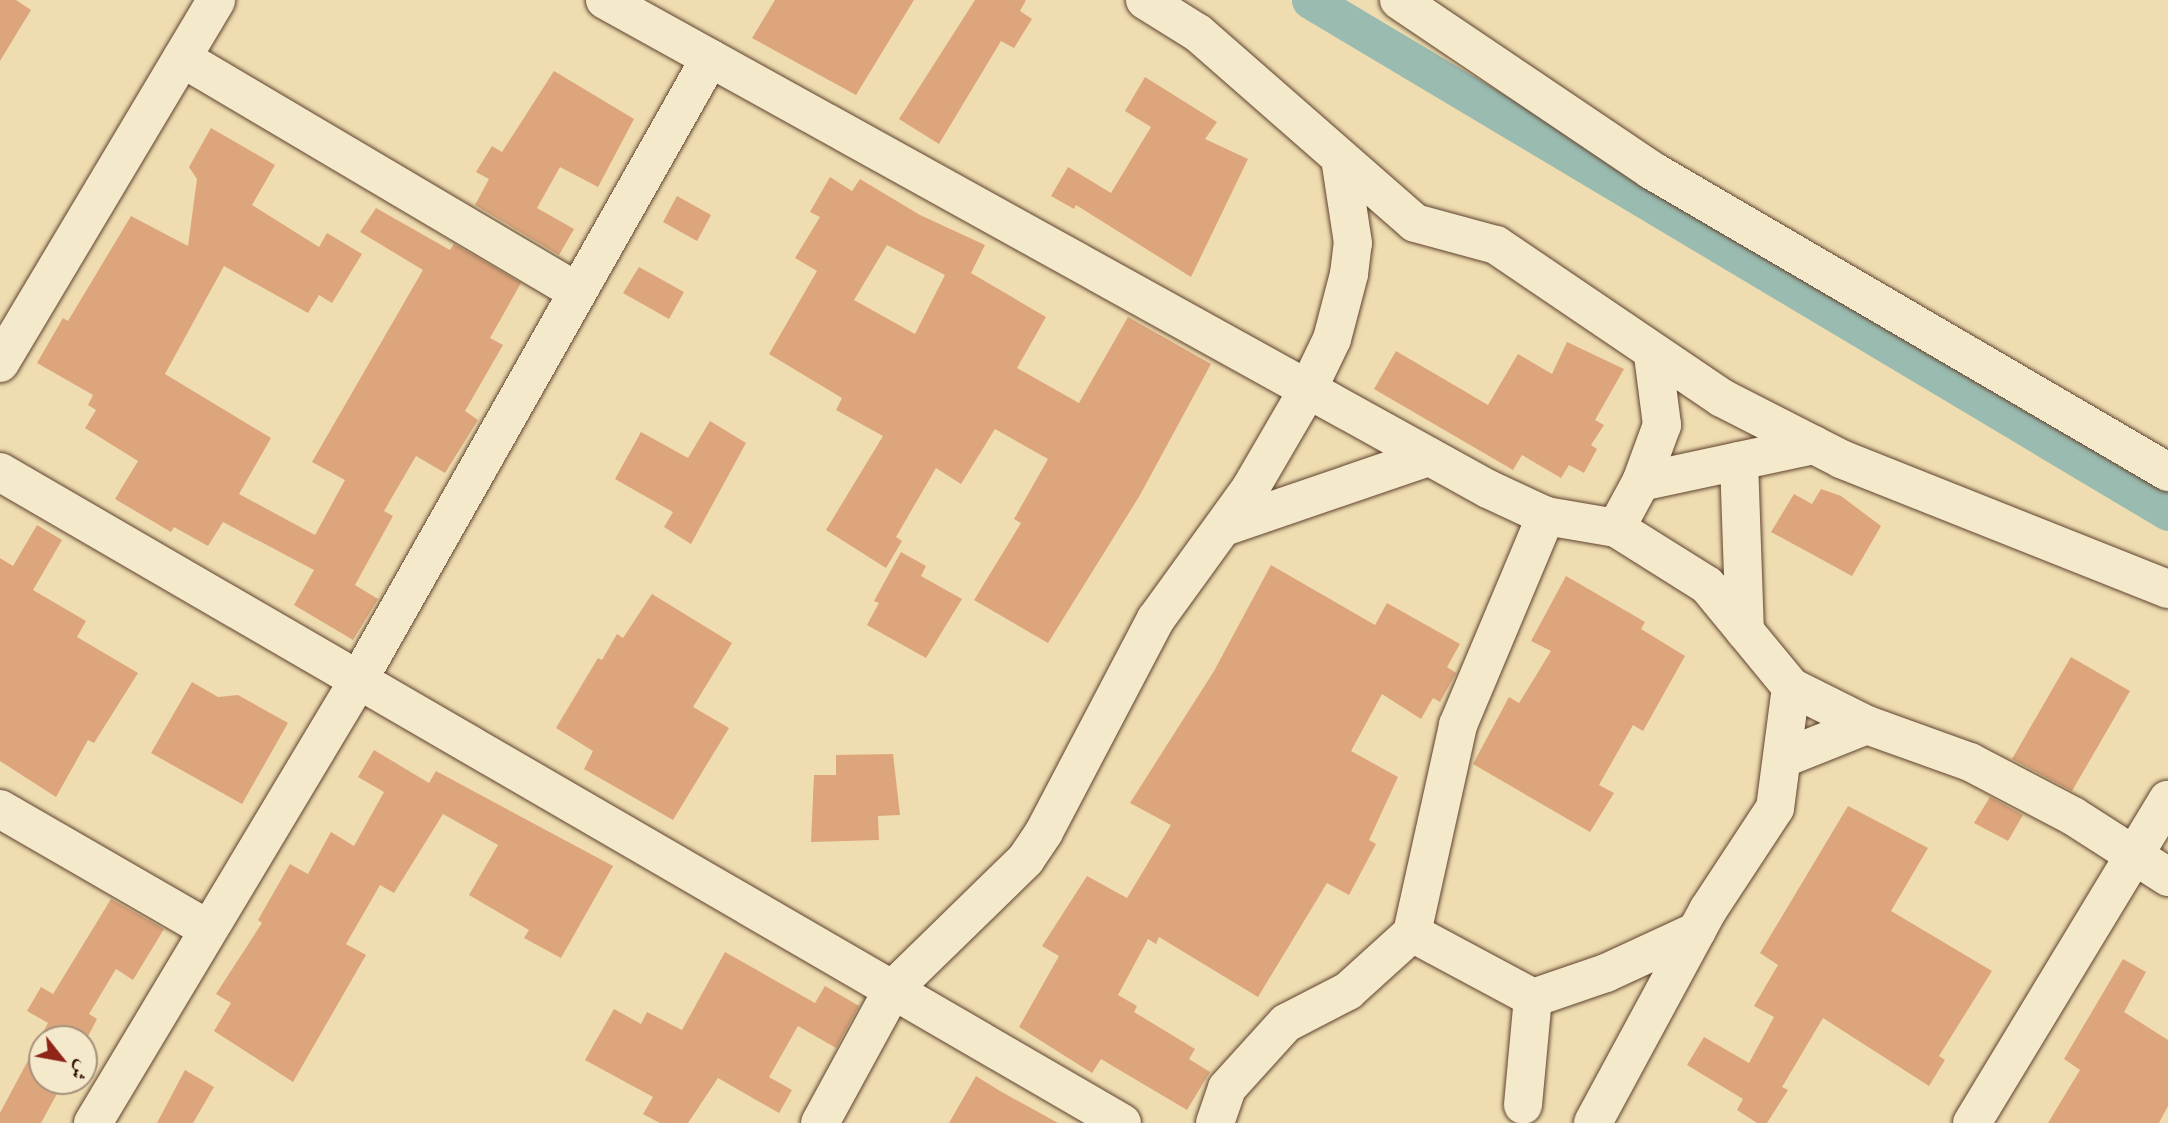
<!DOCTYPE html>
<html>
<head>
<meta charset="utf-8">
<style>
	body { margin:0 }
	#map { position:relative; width:2168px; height:1123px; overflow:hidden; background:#efddb1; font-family:Vollkorn,Amiri,serif }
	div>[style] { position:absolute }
	.canal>* { height:37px; margin:-18.5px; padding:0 18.5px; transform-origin:18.5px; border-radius:18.5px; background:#9abbb0 }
	.building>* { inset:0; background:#dca57b }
	.roads { filter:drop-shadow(0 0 2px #5f422e) drop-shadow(0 0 2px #5f422e) }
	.minor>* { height:38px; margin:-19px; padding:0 19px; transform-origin:19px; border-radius:19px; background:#f5e9cc }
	span { translate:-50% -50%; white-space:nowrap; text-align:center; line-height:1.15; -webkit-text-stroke:7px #f5e9cc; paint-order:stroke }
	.north { position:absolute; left:28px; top:1025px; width:70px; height:70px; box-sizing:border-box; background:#f5e9cc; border:2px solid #a6917b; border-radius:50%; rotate:121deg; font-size:19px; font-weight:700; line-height:28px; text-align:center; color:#2f0e02 }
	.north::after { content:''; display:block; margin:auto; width:24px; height:32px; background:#8f2418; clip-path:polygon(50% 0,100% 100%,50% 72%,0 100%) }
</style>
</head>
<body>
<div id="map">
	<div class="canal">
		<i style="left:1310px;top:0;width:999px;rotate:30.83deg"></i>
	</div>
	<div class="building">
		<i style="clip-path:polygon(0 0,16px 0,31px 10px,0 61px)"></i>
		<i style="clip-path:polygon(775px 0,914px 0,856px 95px,752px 38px)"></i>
		<i style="clip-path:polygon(975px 0,1026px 0,1020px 11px,1032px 19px,1014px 48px,1001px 41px,939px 144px,899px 119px)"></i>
		<i style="clip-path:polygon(554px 71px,634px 119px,598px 187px,560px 167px,537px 208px,574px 229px,559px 255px,475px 205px,489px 179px,476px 172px,492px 146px,502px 152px)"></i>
		<i style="clip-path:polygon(1145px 77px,1217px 122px,1205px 139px,1248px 159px,1191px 277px,1076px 205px,1074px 209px,1051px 196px,1068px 167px,1111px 193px,1151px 127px,1125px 111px)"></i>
		<i style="clip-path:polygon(211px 128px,275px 165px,252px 205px,319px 247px,327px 233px,362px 254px,332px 303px,319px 295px,308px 313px,224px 266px,165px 374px,271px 438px,239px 494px,315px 535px,345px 480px,312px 462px,423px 270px,360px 232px,376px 208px,450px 250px,454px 244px,521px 283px,490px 338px,503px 345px,465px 411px,478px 420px,445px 473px,416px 456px,384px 511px,393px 516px,355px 585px,378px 599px,353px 640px,294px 605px,314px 570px,223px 522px,208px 546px,174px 527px,171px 532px,115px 499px,138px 461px,85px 428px,96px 410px,88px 405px,93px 395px,37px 363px,63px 318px,68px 321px,131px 216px,188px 246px,197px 179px,189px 167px)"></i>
		<i style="clip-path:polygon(evenodd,830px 177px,852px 191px,860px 179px,920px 215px,985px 245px,971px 273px,1046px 317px,1017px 368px,1079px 403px,1128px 317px,1211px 364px,1140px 495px,1048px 643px,974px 600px,1021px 523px,1014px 519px,1048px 459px,995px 429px,961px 484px,936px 468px,896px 537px,902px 541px,886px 568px,826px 530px,883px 436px,836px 410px,842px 398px,769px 354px,817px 271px,795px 258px,820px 217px,810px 212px,830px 177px,887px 245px,945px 275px,915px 334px,854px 300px,887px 245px)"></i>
		<i style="clip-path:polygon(677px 196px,711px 215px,697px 241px,663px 222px)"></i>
		<i style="clip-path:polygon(639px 267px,684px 292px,669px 319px,623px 293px)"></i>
		<i style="clip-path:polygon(1567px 342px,1624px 369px,1595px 420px,1604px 425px,1591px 445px,1597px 449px,1584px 473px,1569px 465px,1561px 478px,1522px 455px,1513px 470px,1374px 389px,1396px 351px,1488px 405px,1518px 354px,1552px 374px)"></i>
		<i style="clip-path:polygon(710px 421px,746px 443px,691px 544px,664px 527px,673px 512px,615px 479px,641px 432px,688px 458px)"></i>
		<i style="clip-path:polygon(1821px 489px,1841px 496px,1881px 526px,1852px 576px,1771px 532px,1794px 494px,1812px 504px)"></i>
		<i style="clip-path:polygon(37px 525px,62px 540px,33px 590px,86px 621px,77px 637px,138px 673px,94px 743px,88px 740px,56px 797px,0 761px,0 558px,13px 566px)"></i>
		<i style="clip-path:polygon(901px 552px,926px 566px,921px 576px,962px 599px,926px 658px,867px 625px,879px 603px,874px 601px)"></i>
		<i style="clip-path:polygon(1271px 565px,1375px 625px,1387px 603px,1460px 644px,1447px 667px,1456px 673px,1440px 702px,1433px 698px,1421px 719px,1382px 694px,1351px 751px,1398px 777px,1369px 840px,1376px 844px,1349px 895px,1327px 883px,1258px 997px,1159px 937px,1156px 944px,1148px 939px,1118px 995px,1137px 1006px,1134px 1012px,1195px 1049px,1189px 1059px,1210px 1072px,1187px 1110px,1101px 1059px,1092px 1073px,1019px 1027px,1059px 956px,1042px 946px,1087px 876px,1127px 898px,1171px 825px,1130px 803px,1214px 671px)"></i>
		<i style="clip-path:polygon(1566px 576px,1645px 622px,1641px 629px,1685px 656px,1643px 731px,1633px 725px,1599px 785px,1614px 793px,1590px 832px,1473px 764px,1509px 697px,1519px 703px,1551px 651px,1531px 641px)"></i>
		<i style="clip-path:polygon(652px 594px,732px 643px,693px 707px,729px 728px,673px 820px,584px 769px,593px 751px,556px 728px,598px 658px,602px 660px,617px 634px,623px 638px)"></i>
		<i style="clip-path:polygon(2071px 657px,2130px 691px,2072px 791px,2012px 759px)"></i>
		<i style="clip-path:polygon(192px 682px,218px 697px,238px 695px,288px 723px,242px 804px,151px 753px)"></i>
		<i style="clip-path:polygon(374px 750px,429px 783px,436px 771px,613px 866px,561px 958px,524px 938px,529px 930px,469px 895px,498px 845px,443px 814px,394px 893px,380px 885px,346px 944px,366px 955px,293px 1082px,214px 1031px,231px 1003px,216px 994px,262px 923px,258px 920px,290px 864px,308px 874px,331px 832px,354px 846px,384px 792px,358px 777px)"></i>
		<i style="clip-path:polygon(893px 754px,900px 815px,878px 816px,879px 840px,811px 842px,814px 775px,836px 775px,836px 755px)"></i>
		<i style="clip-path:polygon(1990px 797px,2023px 815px,2008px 841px,1974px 823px)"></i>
		<i style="clip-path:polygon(1848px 806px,1928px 848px,1891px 911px,1992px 971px,1939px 1056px,1945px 1060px,1929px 1086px,1823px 1018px,1782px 1087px,1788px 1090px,1767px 1123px,1757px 1123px,1737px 1110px,1743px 1099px,1687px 1065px,1704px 1037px,1749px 1063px,1774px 1017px,1754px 1006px,1778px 965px,1760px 953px)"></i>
		<i style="clip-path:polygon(111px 899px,164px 929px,133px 980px,116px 969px,89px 1014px,97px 1019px,84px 1044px,84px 1039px,42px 1039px,42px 1081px,64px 1081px,41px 1123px,0 1123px,0 1113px,48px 1023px,27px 1011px,41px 987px,53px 994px)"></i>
		<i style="clip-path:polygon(725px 952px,815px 1003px,825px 986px,859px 1006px,836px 1048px,798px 1026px,769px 1077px,792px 1090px,779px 1113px,718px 1078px,688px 1123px,660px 1123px,643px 1114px,653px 1097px,585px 1060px,614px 1009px,641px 1024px,647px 1012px,682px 1030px)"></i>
		<i style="clip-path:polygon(2123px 959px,2146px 972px,2124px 1012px,2168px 1040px,2168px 1106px,2159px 1123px,2048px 1123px,2080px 1070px,2064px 1059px)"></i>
		<i style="clip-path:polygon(185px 1070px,214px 1087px,193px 1123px,157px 1123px)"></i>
		<i style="clip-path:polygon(976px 1076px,1000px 1091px,1058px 1123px,949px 1123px)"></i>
	</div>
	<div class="roads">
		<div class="minor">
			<i style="left:605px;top:0;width:1009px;rotate:28.98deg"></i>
			<i style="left:1488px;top:489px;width:64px;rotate:25deg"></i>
			<i style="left:1546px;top:516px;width:71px;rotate:9.7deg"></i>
			<i style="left:1616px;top:528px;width:107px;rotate:32.1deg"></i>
			<i style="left:1707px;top:585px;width:132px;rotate:50.5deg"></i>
			<i style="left:1791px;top:687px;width:122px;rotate:97.5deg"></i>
			<i style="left:1775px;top:808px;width:122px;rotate:123.3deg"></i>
			<i style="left:1708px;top:910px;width:242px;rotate:118.4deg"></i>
			<i style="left:1145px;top:0;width:62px;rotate:31.9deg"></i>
			<i style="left:1198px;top:33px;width:288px;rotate:41.2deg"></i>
			<i style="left:1415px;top:223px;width:84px;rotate:15.2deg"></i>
			<i style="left:1496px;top:245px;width:273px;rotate:34.1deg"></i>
			<i style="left:1722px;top:398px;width:134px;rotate:27.1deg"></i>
			<i style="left:1841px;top:459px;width:352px;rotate:21.7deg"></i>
			<i style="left:1399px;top:0;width:304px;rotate:34deg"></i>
			<i style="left:1651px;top:170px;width:599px;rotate:30.29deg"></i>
			<i style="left:182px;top:58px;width:456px;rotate:30.6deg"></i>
			<i style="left:0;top:363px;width:422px;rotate:-59.2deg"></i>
			<i style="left:1739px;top:461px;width:170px;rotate:88deg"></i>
			<i style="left:0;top:472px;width:1297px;rotate:30.12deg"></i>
			<i style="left:1641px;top:482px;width:177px;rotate:-12.1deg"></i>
			<i style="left:1224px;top:527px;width:217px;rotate:-18.9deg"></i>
			<i style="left:1616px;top:528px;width:52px;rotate:-61.5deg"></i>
			<i style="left:1641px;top:482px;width:61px;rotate:-69.8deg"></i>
			<i style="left:1662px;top:425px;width:71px;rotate:-97.3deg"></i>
			<i style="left:1791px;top:687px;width:85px;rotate:26.6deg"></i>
			<i style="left:1867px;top:725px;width:109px;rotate:19.8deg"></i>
			<i style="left:1970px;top:762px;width:116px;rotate:27.7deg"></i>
			<i style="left:2073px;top:816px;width:113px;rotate:32.7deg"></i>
			<i style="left:1784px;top:758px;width:89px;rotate:-21.7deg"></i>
			<i style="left:0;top:809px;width:238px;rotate:30deg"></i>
			<i style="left:1412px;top:933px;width:137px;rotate:28.2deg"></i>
			<i style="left:1533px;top:998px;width:77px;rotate:-18.9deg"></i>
			<i style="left:1606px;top:973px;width:100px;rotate:-24.8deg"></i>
			<i style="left:1523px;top:1105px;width:107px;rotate:-84.7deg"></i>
			<i style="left:93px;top:1123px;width:518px;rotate:-59.07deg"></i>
			<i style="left:359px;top:679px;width:713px;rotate:-60.52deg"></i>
			<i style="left:820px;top:1123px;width:153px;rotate:-61.4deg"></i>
			<i style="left:893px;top:989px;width:186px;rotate:-44.3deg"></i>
			<i style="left:1026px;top:859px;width:32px;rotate:-56deg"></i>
			<i style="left:1044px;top:832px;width:241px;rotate:-62.3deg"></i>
			<i style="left:1156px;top:619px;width:160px;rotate:-54.1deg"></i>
			<i style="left:1250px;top:489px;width:113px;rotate:-59.8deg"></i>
			<i style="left:1307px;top:391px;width:58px;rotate:-64.3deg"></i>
			<i style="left:1332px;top:339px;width:67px;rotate:-75.3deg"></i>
			<i style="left:1349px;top:274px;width:31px;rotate:-83deg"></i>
			<i style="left:1353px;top:243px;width:86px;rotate:-98.7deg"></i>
			<i style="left:1215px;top:1123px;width:37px;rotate:-71deg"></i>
			<i style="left:1227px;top:1088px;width:88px;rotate:-47.8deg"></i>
			<i style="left:1286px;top:1023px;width:70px;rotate:-27.3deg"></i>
			<i style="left:1348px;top:991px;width:86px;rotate:-42.2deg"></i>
			<i style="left:1412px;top:933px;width:213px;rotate:-77.5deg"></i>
			<i style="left:1458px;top:725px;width:227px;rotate:-67.2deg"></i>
			<i style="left:1972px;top:1123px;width:378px;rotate:-58.8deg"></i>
		</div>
	</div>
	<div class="north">ش</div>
</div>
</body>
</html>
